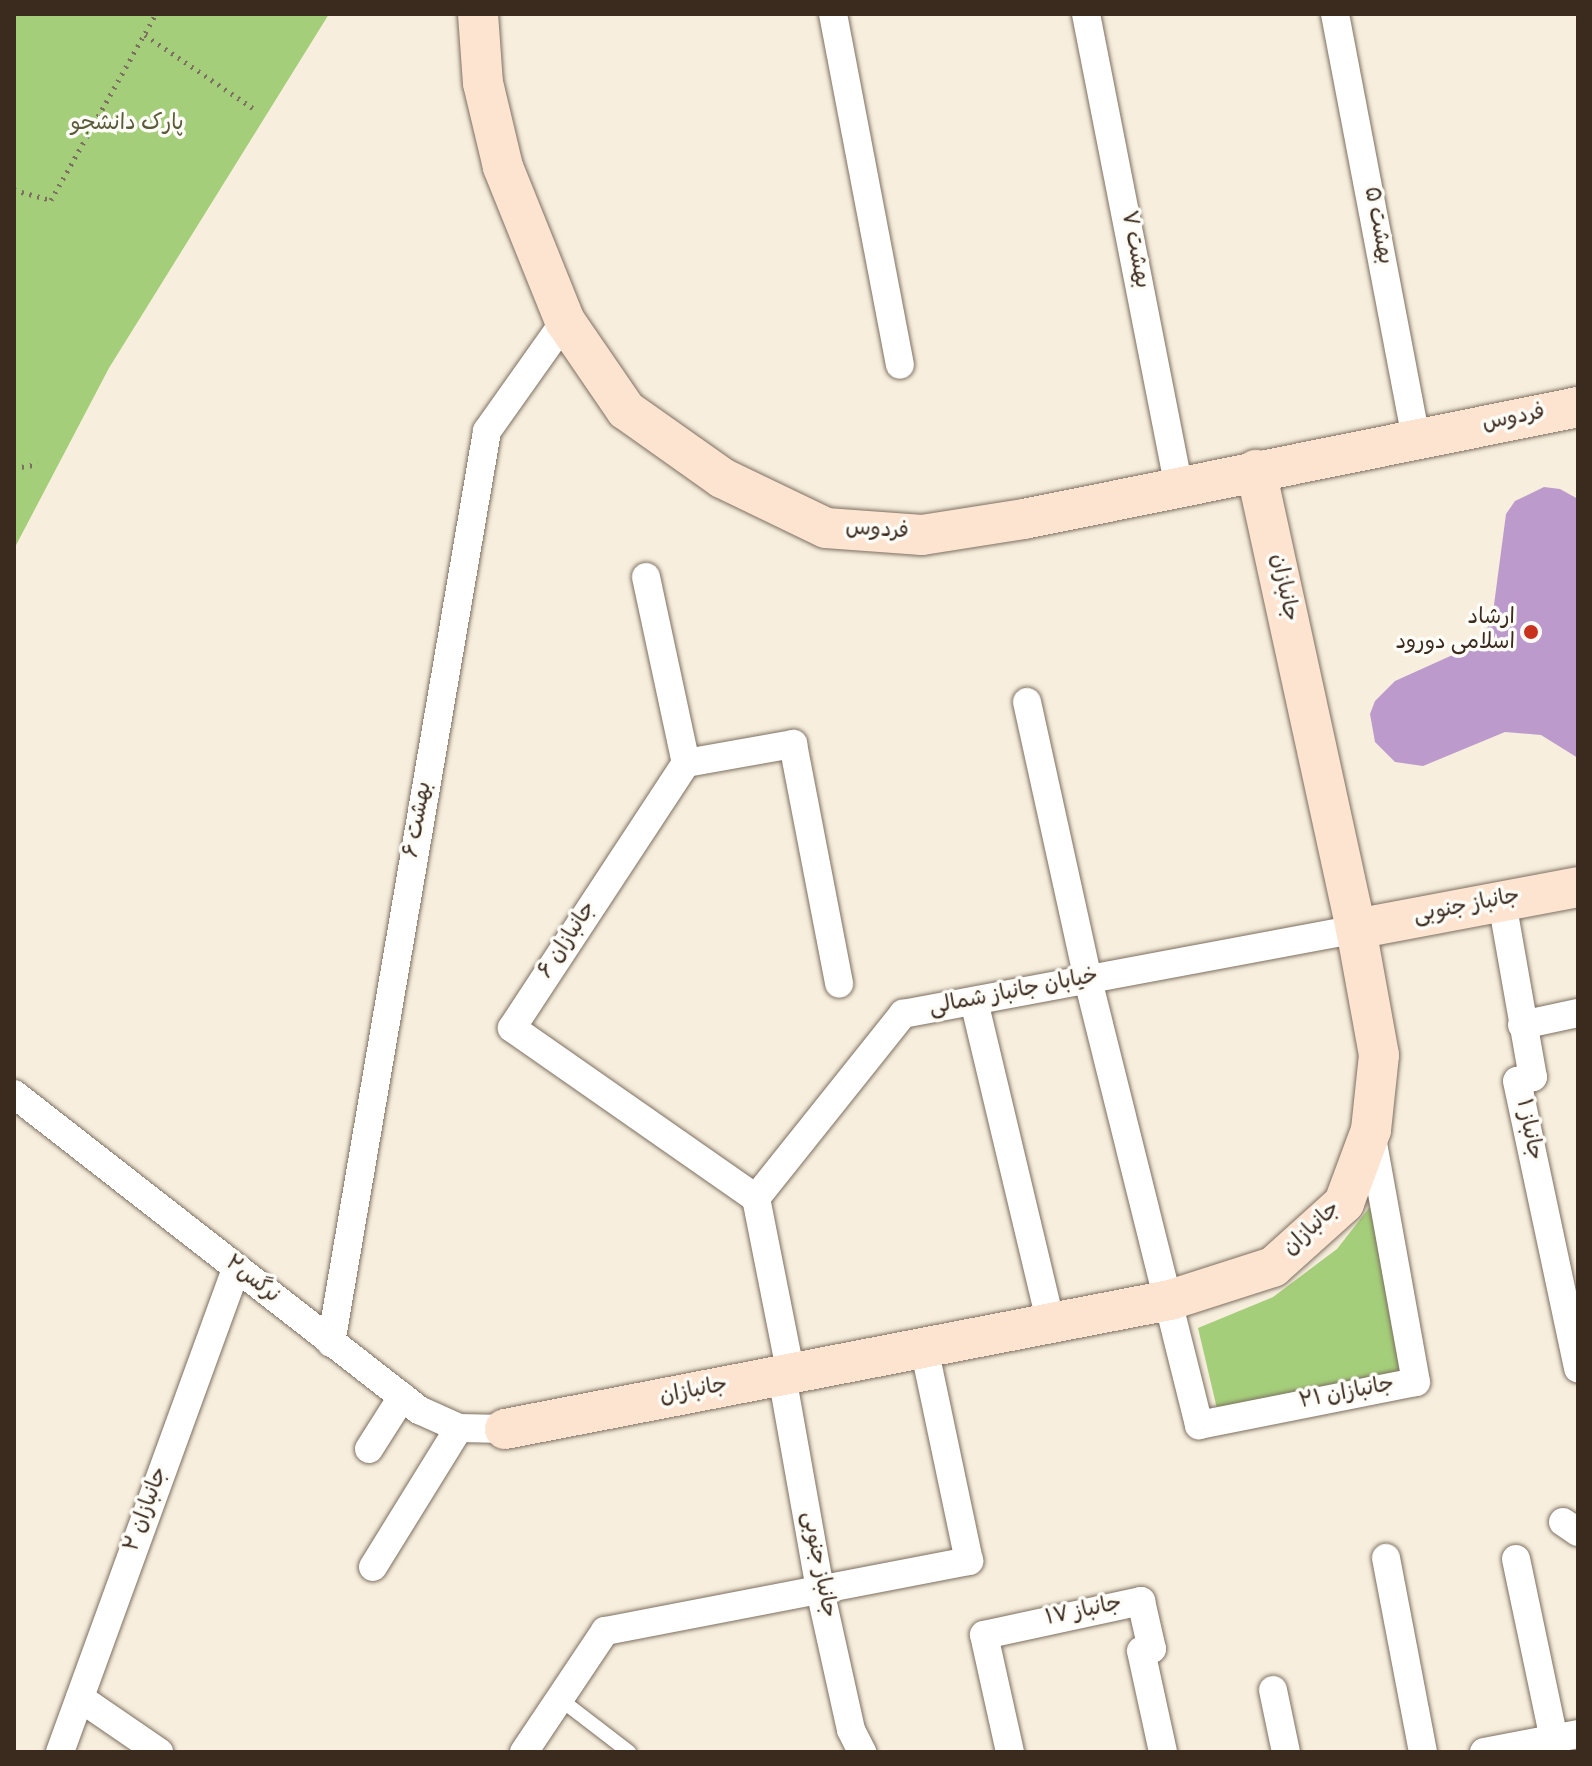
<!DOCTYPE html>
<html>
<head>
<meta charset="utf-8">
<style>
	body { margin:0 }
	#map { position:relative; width:1592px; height:1766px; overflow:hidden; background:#f7eedd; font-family:"Gochi Hand","Playpen Sans Arabic",sans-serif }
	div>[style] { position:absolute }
	.green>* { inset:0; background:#a5ce7a }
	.building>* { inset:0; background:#bc9bcc }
	.path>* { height:5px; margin-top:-2.5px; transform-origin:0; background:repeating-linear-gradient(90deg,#7d6f61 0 2px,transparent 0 8px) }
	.roads { filter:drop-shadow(0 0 2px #7d6f61) drop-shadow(0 0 2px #7d6f61) }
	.lane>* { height:14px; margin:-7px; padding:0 7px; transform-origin:7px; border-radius:7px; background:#fff }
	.street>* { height:28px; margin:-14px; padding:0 14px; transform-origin:14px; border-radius:14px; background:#fff }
	.secondary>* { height:40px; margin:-20px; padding:0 20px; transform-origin:20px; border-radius:20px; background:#fde4d1 }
	.dots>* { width:22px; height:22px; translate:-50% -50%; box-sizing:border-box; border:4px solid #fdfcf7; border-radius:50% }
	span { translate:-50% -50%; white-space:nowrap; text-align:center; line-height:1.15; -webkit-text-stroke:7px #fdfcf7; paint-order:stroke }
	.park-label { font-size:22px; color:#5b5b3a }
	.street-label { font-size:22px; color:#3b2a1e }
	.poi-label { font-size:22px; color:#3b2a1e }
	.right { translate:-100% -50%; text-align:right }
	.frame { position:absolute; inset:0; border:16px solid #3b2a1e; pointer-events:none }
</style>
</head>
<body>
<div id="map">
	<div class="green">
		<i style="clip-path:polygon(14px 14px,329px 14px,109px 368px,14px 549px)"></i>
		<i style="clip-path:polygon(1387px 1185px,1420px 1370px,1218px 1413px,1198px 1328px,1273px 1297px,1337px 1249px)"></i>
	</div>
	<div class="building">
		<i style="clip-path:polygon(1544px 487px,1560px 489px,1578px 499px,1578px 758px,1541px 735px,1505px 732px,1423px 766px,1395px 762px,1375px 742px,1370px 714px,1375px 701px,1395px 681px,1477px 644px,1492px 620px,1506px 514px,1515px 501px)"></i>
	</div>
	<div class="path">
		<i style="left:145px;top:35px;width:130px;rotate:34.1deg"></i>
		<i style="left:14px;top:190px;width:38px;rotate:15deg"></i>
		<i style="left:51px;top:200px;width:214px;rotate:-60.6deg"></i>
		<i style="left:14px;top:468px;width:24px;rotate:-9deg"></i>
	</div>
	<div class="roads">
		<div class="lane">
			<i style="left:560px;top:1699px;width:87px;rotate:37.5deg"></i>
		</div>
		<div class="street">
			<i style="left:833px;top:14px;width:357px;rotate:79.2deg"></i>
			<i style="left:1086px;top:14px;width:481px;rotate:78.9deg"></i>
			<i style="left:1335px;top:14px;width:433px;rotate:79.2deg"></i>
			<i style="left:646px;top:577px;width:190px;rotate:77.9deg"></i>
			<i style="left:686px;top:763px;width:317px;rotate:123.3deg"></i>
			<i style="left:512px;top:1028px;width:297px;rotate:34.9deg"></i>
			<i style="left:1027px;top:702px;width:285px;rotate:77.6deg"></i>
			<i style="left:1088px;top:980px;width:459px;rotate:76deg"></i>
			<i style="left:1199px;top:1425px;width:221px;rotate:-11.2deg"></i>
			<i style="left:1416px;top:1382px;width:255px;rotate:-100.2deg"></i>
			<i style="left:686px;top:763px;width:109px;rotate:-10.1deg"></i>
			<i style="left:793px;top:744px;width:244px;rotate:79.1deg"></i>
			<i style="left:1502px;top:902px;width:178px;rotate:80deg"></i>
			<i style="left:1533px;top:1077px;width:16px;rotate:166deg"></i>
			<i style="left:1517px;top:1081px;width:294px;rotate:78deg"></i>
			<i style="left:974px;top:1001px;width:332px;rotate:76.6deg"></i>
			<i style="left:1522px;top:1025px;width:57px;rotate:-12.1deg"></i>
			<i style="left:14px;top:1094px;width:514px;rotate:37.96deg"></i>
			<i style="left:419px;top:1410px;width:44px;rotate:24.2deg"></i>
			<i style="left:459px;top:1428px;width:46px;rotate:1.2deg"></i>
			<i style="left:756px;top:1198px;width:236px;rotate:-51.4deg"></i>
			<i style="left:903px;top:1014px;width:461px;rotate:-10.6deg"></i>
			<i style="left:756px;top:1198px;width:179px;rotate:78.8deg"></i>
			<i style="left:331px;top:1343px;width:925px;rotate:-80.29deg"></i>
			<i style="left:487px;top:431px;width:135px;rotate:-54.7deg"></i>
			<i style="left:782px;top:1376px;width:217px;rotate:79.9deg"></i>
			<i style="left:820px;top:1590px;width:143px;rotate:77.5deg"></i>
			<i style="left:851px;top:1730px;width:25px;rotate:63deg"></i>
			<i style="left:369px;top:1449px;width:62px;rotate:-57.6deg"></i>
			<i style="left:1563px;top:1522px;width:18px;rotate:34deg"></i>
			<i style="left:1386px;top:1558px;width:197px;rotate:79.2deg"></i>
			<i style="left:1516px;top:1559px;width:184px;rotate:78.1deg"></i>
			<i style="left:373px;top:1567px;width:163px;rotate:-58.3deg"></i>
			<i style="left:1273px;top:1690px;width:63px;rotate:78.2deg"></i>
			<i style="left:80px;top:1698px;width:96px;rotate:34.4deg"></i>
			<i style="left:60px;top:1752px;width:514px;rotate:-69.98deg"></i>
			<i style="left:524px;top:1752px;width:146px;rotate:-56.2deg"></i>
			<i style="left:605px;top:1631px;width:371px;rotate:-10.9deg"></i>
			<i style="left:969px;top:1561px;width:218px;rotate:-101.9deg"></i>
			<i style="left:1010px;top:1752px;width:120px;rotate:-102.5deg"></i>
			<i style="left:984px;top:1635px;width:161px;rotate:-12.2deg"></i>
			<i style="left:1141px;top:1601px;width:49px;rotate:77.1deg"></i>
			<i style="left:1152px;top:1649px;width:11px;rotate:170deg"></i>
			<i style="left:1141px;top:1651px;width:103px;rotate:77.7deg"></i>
			<i style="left:1484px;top:1752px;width:96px;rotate:-10.8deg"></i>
		</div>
		<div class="secondary">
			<i style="left:478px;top:14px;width:69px;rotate:85.9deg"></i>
			<i style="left:483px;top:83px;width:86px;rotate:76.6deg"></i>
			<i style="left:503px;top:167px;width:166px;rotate:68.1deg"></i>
			<i style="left:565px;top:321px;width:108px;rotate:55.6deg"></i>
			<i style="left:626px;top:410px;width:118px;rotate:35.3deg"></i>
			<i style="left:722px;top:478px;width:115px;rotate:25.7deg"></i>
			<i style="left:826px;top:528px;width:96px;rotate:4.2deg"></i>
			<i style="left:922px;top:535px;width:103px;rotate:-8.9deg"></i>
			<i style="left:1024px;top:519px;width:565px;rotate:-11.43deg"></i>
			<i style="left:1356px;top:929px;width:226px;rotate:-10.7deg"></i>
			<i style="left:505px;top:1429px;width:677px;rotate:-10.98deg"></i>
			<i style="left:1170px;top:1300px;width:108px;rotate:-17.8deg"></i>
			<i style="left:1273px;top:1267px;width:96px;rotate:-42deg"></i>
			<i style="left:1344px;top:1203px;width:78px;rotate:-69.7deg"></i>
			<i style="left:1371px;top:1130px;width:75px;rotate:-83.9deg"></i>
			<i style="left:1379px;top:1055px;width:128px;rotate:-100.3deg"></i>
			<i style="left:1356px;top:929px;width:470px;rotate:-102.3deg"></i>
		</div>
	</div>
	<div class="dots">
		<i style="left:1531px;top:632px;background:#c8321e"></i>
	</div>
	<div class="park-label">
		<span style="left:127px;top:126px">پارک دانشجو</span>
	</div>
	<div class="street-label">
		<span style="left:1376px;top:226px;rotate:79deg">بهشت ۵</span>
		<span style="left:1133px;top:250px;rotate:79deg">بهشت ۷</span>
		<span style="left:1514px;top:420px;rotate:-11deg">فردوس</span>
		<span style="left:877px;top:532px;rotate:4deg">فردوس</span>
		<span style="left:1282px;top:588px;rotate:78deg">جانبازان</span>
		<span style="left:420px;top:820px;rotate:-80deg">بهشت ۶</span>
		<span style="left:1467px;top:908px;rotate:-11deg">جانباز جنوبی</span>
		<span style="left:569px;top:941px;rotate:-57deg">جانبازان ۶</span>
		<span style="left:1014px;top:994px;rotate:-11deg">خیابان جانباز شمالی</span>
		<span style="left:1527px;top:1130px;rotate:78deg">جانباز ۱</span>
		<span style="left:1313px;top:1230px;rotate:-43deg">جانبازان</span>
		<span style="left:251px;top:1281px;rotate:38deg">نرگس۲</span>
		<span style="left:694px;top:1393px;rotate:-11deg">جانبازان</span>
		<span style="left:1347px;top:1395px;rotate:-11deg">جانبازان ۲۱</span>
		<span style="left:148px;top:1510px;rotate:-70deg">جانبازان ۲</span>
		<span style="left:817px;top:1565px;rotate:79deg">جانباز جنوبی</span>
		<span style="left:1084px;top:1613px;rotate:-12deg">جانباز ۱۷</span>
	</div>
	<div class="poi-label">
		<span class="right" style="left:1515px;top:632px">ارشاد<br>اسلامی دورود</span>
	</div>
	<div class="frame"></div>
</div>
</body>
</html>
